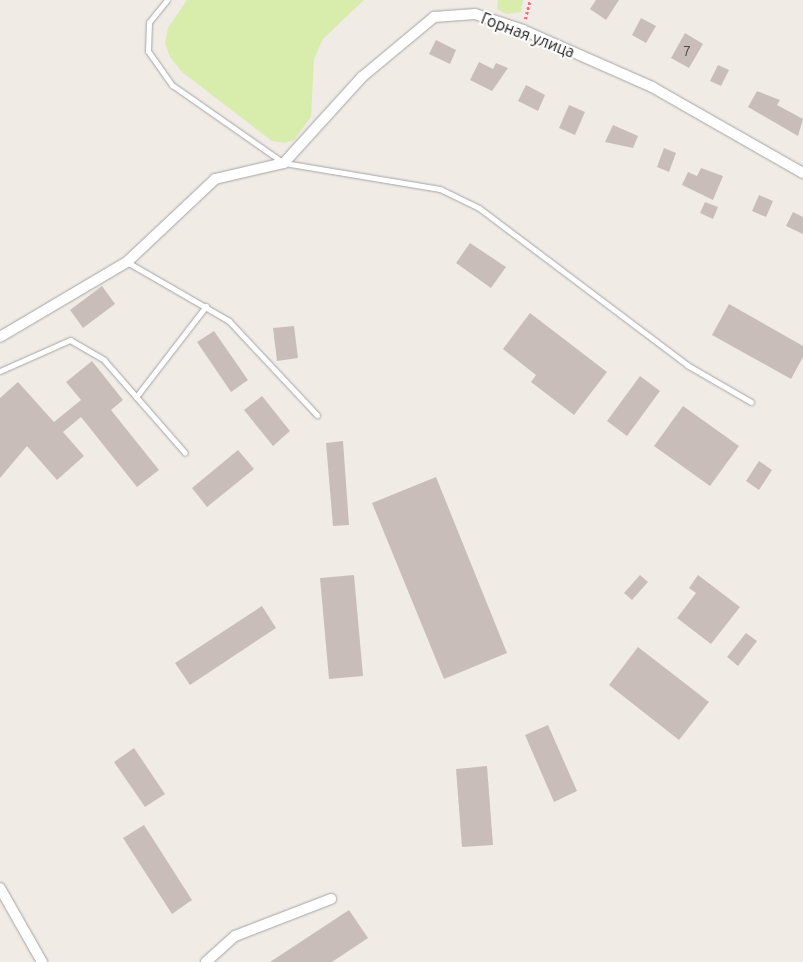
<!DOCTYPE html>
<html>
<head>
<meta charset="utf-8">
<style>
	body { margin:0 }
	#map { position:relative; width:803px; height:962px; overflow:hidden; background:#f1ebe6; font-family:Ubuntu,sans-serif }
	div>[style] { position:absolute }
	.grass>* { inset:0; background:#d8ecac }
	.building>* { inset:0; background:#c9bdb9 }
	.path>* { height:2.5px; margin-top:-1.25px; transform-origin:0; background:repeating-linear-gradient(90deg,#fd6b78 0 2.5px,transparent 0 5px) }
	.roads { filter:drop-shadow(0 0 1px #a4a4a4) drop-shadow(0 0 1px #a4a4a4) }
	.lane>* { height:5px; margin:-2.5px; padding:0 2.5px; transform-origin:2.5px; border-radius:2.5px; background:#fff }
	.street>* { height:10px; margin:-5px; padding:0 5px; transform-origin:5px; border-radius:5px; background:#fff }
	span { translate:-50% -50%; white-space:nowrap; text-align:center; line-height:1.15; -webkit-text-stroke:4px #fff; paint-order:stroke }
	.number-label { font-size:14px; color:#4a4746 }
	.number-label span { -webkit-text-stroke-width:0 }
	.street-label { font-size:16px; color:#202020 }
</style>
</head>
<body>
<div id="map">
	<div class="grass">
		<i style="clip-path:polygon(187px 0,364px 0,323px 39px,314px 59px,311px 117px,294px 140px,285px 143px,272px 141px,182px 72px,170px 57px,165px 43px,168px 28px)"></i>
		<i style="clip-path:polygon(498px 0,523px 0,521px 12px,506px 14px,497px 9px)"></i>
	</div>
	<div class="building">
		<i style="clip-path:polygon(596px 0,619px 0,606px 20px,590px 9px)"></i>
		<i style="clip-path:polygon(641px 18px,656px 26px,646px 43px,632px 35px)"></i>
		<i style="clip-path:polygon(685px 33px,703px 44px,689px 68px,671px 58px)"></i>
		<i style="clip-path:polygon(436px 40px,456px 50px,450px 64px,429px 54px)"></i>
		<i style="clip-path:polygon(479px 62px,493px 69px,496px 63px,508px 68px,492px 91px,470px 80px)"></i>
		<i style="clip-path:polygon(718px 65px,729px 70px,721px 86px,710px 81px)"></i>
		<i style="clip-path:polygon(526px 85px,545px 95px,538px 111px,518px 101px)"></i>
		<i style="clip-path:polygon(757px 91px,780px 100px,777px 105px,803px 119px,798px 136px,748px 107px)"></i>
		<i style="clip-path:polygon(569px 105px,585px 112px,575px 135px,559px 128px)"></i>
		<i style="clip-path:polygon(613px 125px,638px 136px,633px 148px,605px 142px)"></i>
		<i style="clip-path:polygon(664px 148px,676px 153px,669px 172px,657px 167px)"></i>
		<i style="clip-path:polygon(701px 168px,723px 176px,713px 200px,682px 185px,688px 172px,697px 176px)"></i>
		<i style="clip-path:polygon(759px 195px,773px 201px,766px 217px,752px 211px)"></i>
		<i style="clip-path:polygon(705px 202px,718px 207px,713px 219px,700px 213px)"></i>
		<i style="clip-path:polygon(793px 212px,803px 217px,803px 234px,786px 226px)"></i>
		<i style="clip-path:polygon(470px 243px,506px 267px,491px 288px,456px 263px)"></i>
		<i style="clip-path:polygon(102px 286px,115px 304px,83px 328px,70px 310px)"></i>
		<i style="clip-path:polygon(729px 304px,803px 346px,803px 357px,791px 379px,712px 335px)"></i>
		<i style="clip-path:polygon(530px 313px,607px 372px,574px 415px,531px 382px,536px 375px,503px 349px)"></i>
		<i style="clip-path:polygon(294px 326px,298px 358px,277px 361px,273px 328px)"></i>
		<i style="clip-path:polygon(214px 331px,248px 380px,231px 392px,197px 342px)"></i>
		<i style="clip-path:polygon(92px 361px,123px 400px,111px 410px,159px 470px,137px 487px,81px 417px,63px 432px,84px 456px,57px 480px,27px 446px,0 478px,0 398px,18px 382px,54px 422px,81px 400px,66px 382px)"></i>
		<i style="clip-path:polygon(640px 376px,660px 391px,627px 436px,607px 421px)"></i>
		<i style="clip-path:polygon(262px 396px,290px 431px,273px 446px,244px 410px)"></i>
		<i style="clip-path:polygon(683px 406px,739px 446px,710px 486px,654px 446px)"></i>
		<i style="clip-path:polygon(343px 441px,349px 525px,333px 526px,326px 443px)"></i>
		<i style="clip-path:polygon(238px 450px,254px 469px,207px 507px,192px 488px)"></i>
		<i style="clip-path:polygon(759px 461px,772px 470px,759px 490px,746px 481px)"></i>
		<i style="clip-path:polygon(436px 477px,507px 653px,444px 679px,372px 503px)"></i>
		<i style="clip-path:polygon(354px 575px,363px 676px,329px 679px,320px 578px)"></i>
		<i style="clip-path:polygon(640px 575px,648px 582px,632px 600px,624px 593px)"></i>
		<i style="clip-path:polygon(698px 575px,740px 607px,711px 644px,677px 618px,696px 593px,689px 588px)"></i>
		<i style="clip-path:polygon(262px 606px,276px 628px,190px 685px,175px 663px)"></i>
		<i style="clip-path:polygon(746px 633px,757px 641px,738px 666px,727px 657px)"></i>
		<i style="clip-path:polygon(638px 647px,709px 702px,679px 740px,609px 685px)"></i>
		<i style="clip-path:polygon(548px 725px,577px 791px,554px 802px,525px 735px)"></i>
		<i style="clip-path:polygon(134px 748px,165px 794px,145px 807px,114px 762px)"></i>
		<i style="clip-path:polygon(487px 766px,493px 845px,462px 847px,456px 769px)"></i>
		<i style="clip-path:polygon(144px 825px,192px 900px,172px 914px,123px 838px)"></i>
		<i style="clip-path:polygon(349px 910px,368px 938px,332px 962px,270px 962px)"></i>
	</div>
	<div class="path">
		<i style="left:525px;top:19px;width:20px;rotate:-75deg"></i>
	</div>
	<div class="roads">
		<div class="lane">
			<i style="left:167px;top:0;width:28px;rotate:129deg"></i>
			<i style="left:149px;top:22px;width:29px;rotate:92deg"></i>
			<i style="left:148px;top:51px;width:42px;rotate:54.8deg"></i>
			<i style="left:172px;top:85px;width:136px;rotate:34.9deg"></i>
			<i style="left:284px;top:163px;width:158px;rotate:9.5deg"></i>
			<i style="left:440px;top:189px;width:43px;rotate:26deg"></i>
			<i style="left:479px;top:208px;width:261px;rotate:37deg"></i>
			<i style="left:687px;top:365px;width:74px;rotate:30deg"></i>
			<i style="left:127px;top:262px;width:118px;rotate:30deg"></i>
			<i style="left:229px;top:321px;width:129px;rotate:46.9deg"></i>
			<i style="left:0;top:371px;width:77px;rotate:-23.9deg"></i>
			<i style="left:70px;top:340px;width:39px;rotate:30deg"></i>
			<i style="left:104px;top:360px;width:123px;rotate:48.9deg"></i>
			<i style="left:136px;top:397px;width:115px;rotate:-52.4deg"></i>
		</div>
		<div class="street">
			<i style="left:0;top:337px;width:147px;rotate:-30.6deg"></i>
			<i style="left:127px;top:262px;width:121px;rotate:-43.3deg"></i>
			<i style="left:215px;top:179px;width:71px;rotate:-13.1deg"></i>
			<i style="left:284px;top:163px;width:116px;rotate:-47.8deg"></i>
			<i style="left:362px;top:77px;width:94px;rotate:-39.8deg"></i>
			<i style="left:434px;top:17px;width:41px;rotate:-4.2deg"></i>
			<i style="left:475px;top:14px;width:51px;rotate:18.4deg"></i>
			<i style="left:523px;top:30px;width:141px;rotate:23.8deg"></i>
			<i style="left:652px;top:87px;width:174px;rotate:29.7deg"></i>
			<i style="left:0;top:888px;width:85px;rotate:60.4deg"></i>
			<i style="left:206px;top:962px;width:39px;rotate:-42deg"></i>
			<i style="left:235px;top:936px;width:103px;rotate:-21.1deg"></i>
		</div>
	</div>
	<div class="number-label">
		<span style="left:687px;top:51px">7</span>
	</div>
	<div class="street-label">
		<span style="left:528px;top:35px;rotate:21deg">Горная улица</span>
	</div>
</div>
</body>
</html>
